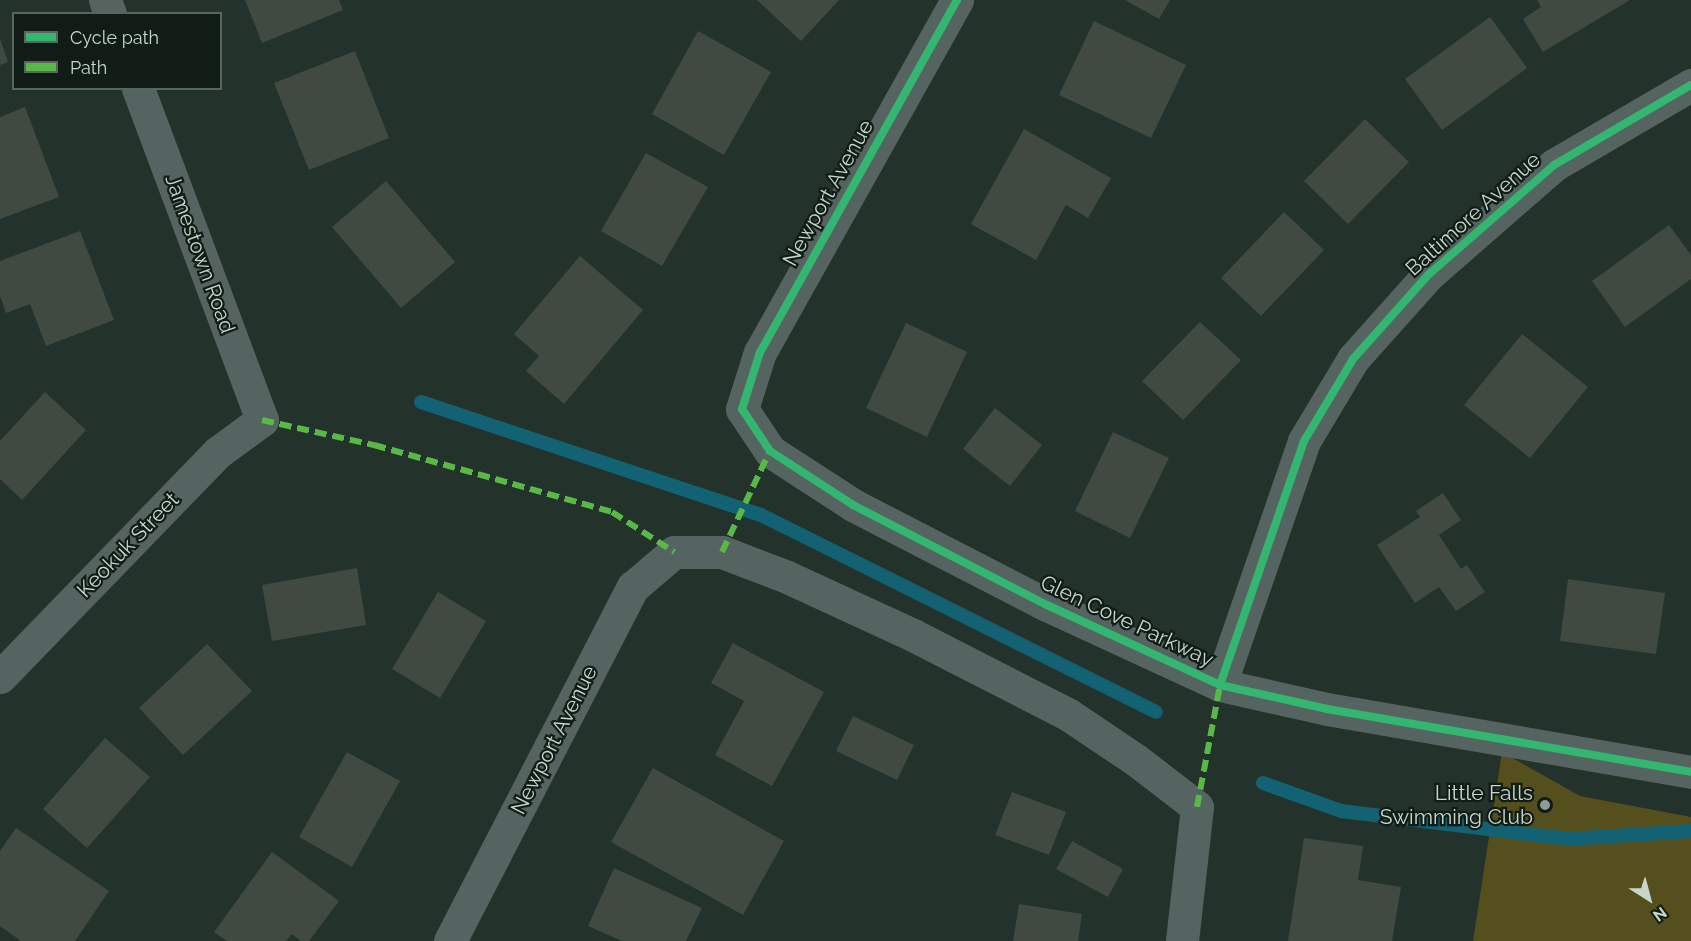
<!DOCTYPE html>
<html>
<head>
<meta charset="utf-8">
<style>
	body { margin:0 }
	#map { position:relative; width:1691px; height:941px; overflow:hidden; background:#23322a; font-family:Raleway,sans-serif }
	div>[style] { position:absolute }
	.green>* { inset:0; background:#554f1d }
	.stream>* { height:14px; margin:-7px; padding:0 7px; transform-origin:7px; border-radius:7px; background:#126273 }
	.building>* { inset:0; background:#404a40 }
	.minor>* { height:33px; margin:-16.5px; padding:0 16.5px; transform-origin:16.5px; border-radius:16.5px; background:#566461 }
	.quiet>* { height:6px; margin-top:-3px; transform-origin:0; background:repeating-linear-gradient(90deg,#58b947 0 12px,transparent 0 18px) }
	.cycleway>* { height:8px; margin:-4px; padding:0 4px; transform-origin:4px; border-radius:4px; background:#33b770 }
	.dots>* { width:16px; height:16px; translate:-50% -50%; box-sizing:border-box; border:3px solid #101c15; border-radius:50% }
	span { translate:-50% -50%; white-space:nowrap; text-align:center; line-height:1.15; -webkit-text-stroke:4.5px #101c15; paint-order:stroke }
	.street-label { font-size:21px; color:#c6d6cc }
	.poi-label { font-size:21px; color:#c6d6cc }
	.right { translate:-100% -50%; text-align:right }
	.legend { position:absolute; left:12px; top:12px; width:210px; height:78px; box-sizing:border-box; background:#101c15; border:2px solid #59665e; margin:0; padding:8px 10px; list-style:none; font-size:18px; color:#c6d6cc }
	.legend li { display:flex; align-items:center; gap:12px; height:30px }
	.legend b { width:30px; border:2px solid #59665e }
	.north { position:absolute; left:1619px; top:869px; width:60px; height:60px; -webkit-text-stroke:4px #101c15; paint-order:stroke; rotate:144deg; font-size:16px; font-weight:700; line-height:24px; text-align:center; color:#c6d6cc }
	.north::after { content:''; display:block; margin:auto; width:21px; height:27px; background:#c6d6cc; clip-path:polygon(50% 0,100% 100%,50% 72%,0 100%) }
</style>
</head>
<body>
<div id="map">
	<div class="green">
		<i style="clip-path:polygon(1502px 752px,1580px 796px,1691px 817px,1691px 941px,1473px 941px)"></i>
	</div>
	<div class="stream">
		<i style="left:421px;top:402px;width:358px;rotate:18.4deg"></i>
		<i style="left:761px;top:515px;width:441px;rotate:26.5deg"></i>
		<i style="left:1263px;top:783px;width:83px;rotate:19.7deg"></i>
		<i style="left:1341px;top:811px;width:229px;rotate:7deg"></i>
		<i style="left:1568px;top:839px;width:123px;rotate:-3.7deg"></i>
	</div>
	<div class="building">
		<i style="clip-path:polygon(245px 0,339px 0,343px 10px,262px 43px)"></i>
		<i style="clip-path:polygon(757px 0,839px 0,801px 41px)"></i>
		<i style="clip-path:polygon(1125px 0,1170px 0,1159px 19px)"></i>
		<i style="clip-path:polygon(1537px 0,1630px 0,1543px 52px,1523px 19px,1541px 7px)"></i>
		<i style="clip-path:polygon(1490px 17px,1527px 68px,1442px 130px,1405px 79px)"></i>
		<i style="clip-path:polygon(1094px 21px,1186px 65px,1151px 138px,1059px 95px)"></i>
		<i style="clip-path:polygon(698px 31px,771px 72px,724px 155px,652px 114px)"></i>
		<i style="clip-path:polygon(0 39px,8px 62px,0 65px)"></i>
		<i style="clip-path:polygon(355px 51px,389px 138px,309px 170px,274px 83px)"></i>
		<i style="clip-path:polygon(25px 107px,59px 197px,0 219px,0 117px)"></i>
		<i style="clip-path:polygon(1365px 119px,1409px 162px,1348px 224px,1304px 181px)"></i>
		<i style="clip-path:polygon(1024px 129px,1111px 178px,1088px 218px,1066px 205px,1036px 260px,971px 224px)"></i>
		<i style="clip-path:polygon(646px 153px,708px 187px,662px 266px,601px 231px)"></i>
		<i style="clip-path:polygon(386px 181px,455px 262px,401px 308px,332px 227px)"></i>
		<i style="clip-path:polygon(1284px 212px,1324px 250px,1261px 316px,1221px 278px)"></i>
		<i style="clip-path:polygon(1669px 225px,1691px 255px,1691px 279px,1625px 327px,1592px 281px)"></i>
		<i style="clip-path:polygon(80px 231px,114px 320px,46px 346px,30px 304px,6px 313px,0 296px,0 261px)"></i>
		<i style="clip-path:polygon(580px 256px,643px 310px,564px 404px,526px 371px,539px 356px,514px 334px)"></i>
		<i style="clip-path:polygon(1200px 322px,1241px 360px,1183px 420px,1142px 381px)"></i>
		<i style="clip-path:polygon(906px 323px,967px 352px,927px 437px,866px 408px)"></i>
		<i style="clip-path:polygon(1522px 334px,1588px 387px,1530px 458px,1464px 405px)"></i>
		<i style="clip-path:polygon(45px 392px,86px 430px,22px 500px,0 479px,0 441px)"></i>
		<i style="clip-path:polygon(995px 408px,1042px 445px,1010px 486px,963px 449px)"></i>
		<i style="clip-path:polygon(1113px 432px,1169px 458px,1130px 538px,1075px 511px)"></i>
		<i style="clip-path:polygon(1443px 493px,1461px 520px,1439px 535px,1461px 569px,1467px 565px,1485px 592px,1456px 611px,1439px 587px,1415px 603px,1377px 545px,1420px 517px,1416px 511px)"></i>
		<i style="clip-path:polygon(357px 568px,366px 625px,272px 641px,262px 585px)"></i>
		<i style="clip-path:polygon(1568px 579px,1665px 593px,1656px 654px,1560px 641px)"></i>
		<i style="clip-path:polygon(438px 592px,486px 621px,440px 698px,392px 669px)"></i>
		<i style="clip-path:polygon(733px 643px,824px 692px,772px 786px,715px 755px,744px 701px,711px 683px)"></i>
		<i style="clip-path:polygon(207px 644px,252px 691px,183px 755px,139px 708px)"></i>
		<i style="clip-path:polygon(853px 716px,914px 745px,897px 780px,836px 751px)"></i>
		<i style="clip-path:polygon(105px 738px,150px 777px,87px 848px,43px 809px)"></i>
		<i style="clip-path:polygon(347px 752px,400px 781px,352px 867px,299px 837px)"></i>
		<i style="clip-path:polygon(653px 768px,784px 841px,743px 915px,611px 842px)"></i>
		<i style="clip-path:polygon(1012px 792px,1066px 812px,1049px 855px,995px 835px)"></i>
		<i style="clip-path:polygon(16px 828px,109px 891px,75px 941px,21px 941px,0 926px,0 851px)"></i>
		<i style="clip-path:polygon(1304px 838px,1363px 846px,1358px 880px,1401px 887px,1392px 941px,1288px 941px)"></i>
		<i style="clip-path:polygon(1072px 841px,1123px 869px,1108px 897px,1056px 869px)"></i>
		<i style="clip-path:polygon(272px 852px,339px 901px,309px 941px,301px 941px,292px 934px,286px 941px,227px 941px,214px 932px)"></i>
		<i style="clip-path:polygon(614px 868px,702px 908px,686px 941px,622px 941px,588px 926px)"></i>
		<i style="clip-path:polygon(1019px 904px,1082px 914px,1078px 941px,1013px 941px)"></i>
	</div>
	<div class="minor">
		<i style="left:105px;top:0;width:15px;rotate:70deg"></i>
		<i style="left:957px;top:0;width:403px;rotate:119.2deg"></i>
		<i style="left:760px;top:352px;width:60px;rotate:107.5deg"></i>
		<i style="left:742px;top:409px;width:50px;rotate:56.3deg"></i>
		<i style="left:770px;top:451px;width:99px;rotate:33deg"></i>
		<i style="left:853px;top:505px;width:218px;rotate:27.3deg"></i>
		<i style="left:1047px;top:605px;width:191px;rotate:24.8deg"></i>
		<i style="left:1220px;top:685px;width:110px;rotate:12.6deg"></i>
		<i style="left:1327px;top:709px;width:369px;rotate:9.8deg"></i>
		<i style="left:0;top:677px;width:312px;rotate:-45.9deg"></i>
		<i style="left:217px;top:453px;width:56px;rotate:-36.3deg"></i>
		<i style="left:262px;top:420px;width:354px;rotate:-110.5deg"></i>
		<i style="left:1220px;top:685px;width:258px;rotate:-71deg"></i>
		<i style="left:1304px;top:441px;width:96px;rotate:-59.1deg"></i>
		<i style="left:1353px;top:359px;width:113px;rotate:-48.2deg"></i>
		<i style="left:1428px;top:275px;width:167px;rotate:-41.1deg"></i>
		<i style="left:1554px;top:165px;width:159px;rotate:-30.3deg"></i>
		<i style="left:450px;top:941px;width:399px;rotate:-62.7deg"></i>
		<i style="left:633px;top:587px;width:54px;rotate:-40.5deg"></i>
		<i style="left:674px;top:552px;width:48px"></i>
		<i style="left:722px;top:552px;width:67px;rotate:20.9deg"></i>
		<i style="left:785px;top:576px;width:141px;rotate:24.7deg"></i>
		<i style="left:913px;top:635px;width:175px;rotate:27.1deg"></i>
		<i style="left:1069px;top:715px;width:81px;rotate:33.9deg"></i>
		<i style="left:1136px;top:760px;width:77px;rotate:37.6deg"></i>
		<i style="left:1197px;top:807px;width:135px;rotate:96.4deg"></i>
	</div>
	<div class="quiet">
		<i style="left:262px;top:420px;width:115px;rotate:12.6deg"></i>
		<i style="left:374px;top:445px;width:247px;rotate:15.7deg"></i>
		<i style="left:612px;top:512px;width:74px;rotate:32.8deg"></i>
		<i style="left:722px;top:552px;width:112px;rotate:-64.6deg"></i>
		<i style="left:1197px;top:807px;width:124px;rotate:-79.3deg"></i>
	</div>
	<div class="cycleway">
		<i style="left:957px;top:0;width:403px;rotate:119.2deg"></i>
		<i style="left:760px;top:352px;width:60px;rotate:107.5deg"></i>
		<i style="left:742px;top:409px;width:50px;rotate:56.3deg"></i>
		<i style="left:770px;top:451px;width:99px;rotate:33deg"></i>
		<i style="left:853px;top:505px;width:218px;rotate:27.3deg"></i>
		<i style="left:1047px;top:605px;width:191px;rotate:24.8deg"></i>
		<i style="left:1220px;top:685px;width:110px;rotate:12.6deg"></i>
		<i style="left:1327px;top:709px;width:369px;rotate:9.8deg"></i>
		<i style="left:1220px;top:685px;width:258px;rotate:-71deg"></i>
		<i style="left:1304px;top:441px;width:96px;rotate:-59.1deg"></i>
		<i style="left:1353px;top:359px;width:113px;rotate:-48.2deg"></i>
		<i style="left:1428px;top:275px;width:167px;rotate:-41.1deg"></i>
		<i style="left:1554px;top:165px;width:159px;rotate:-30.3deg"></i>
	</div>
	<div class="dots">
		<i style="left:1545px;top:805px;background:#8d9d93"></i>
	</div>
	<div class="street-label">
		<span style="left:828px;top:193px;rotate:-61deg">Newport Avenue</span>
		<span style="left:1473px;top:214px;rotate:-42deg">Baltimore Avenue</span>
		<span style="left:200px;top:254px;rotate:70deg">Jamestown Road</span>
		<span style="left:128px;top:545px;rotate:-46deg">Keokuk Street</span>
		<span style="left:1127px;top:621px;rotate:25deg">Glen Cove Parkway</span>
		<span style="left:554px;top:740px;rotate:-63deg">Newport Avenue</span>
	</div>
	<div class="poi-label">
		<span class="right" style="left:1533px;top:805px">Little Falls<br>Swimming Club</span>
	</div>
	<ul class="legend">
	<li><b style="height:8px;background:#33b770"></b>Cycle path</li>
	<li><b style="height:8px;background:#58b947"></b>Path</li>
	</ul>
	<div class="north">N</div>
</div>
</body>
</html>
